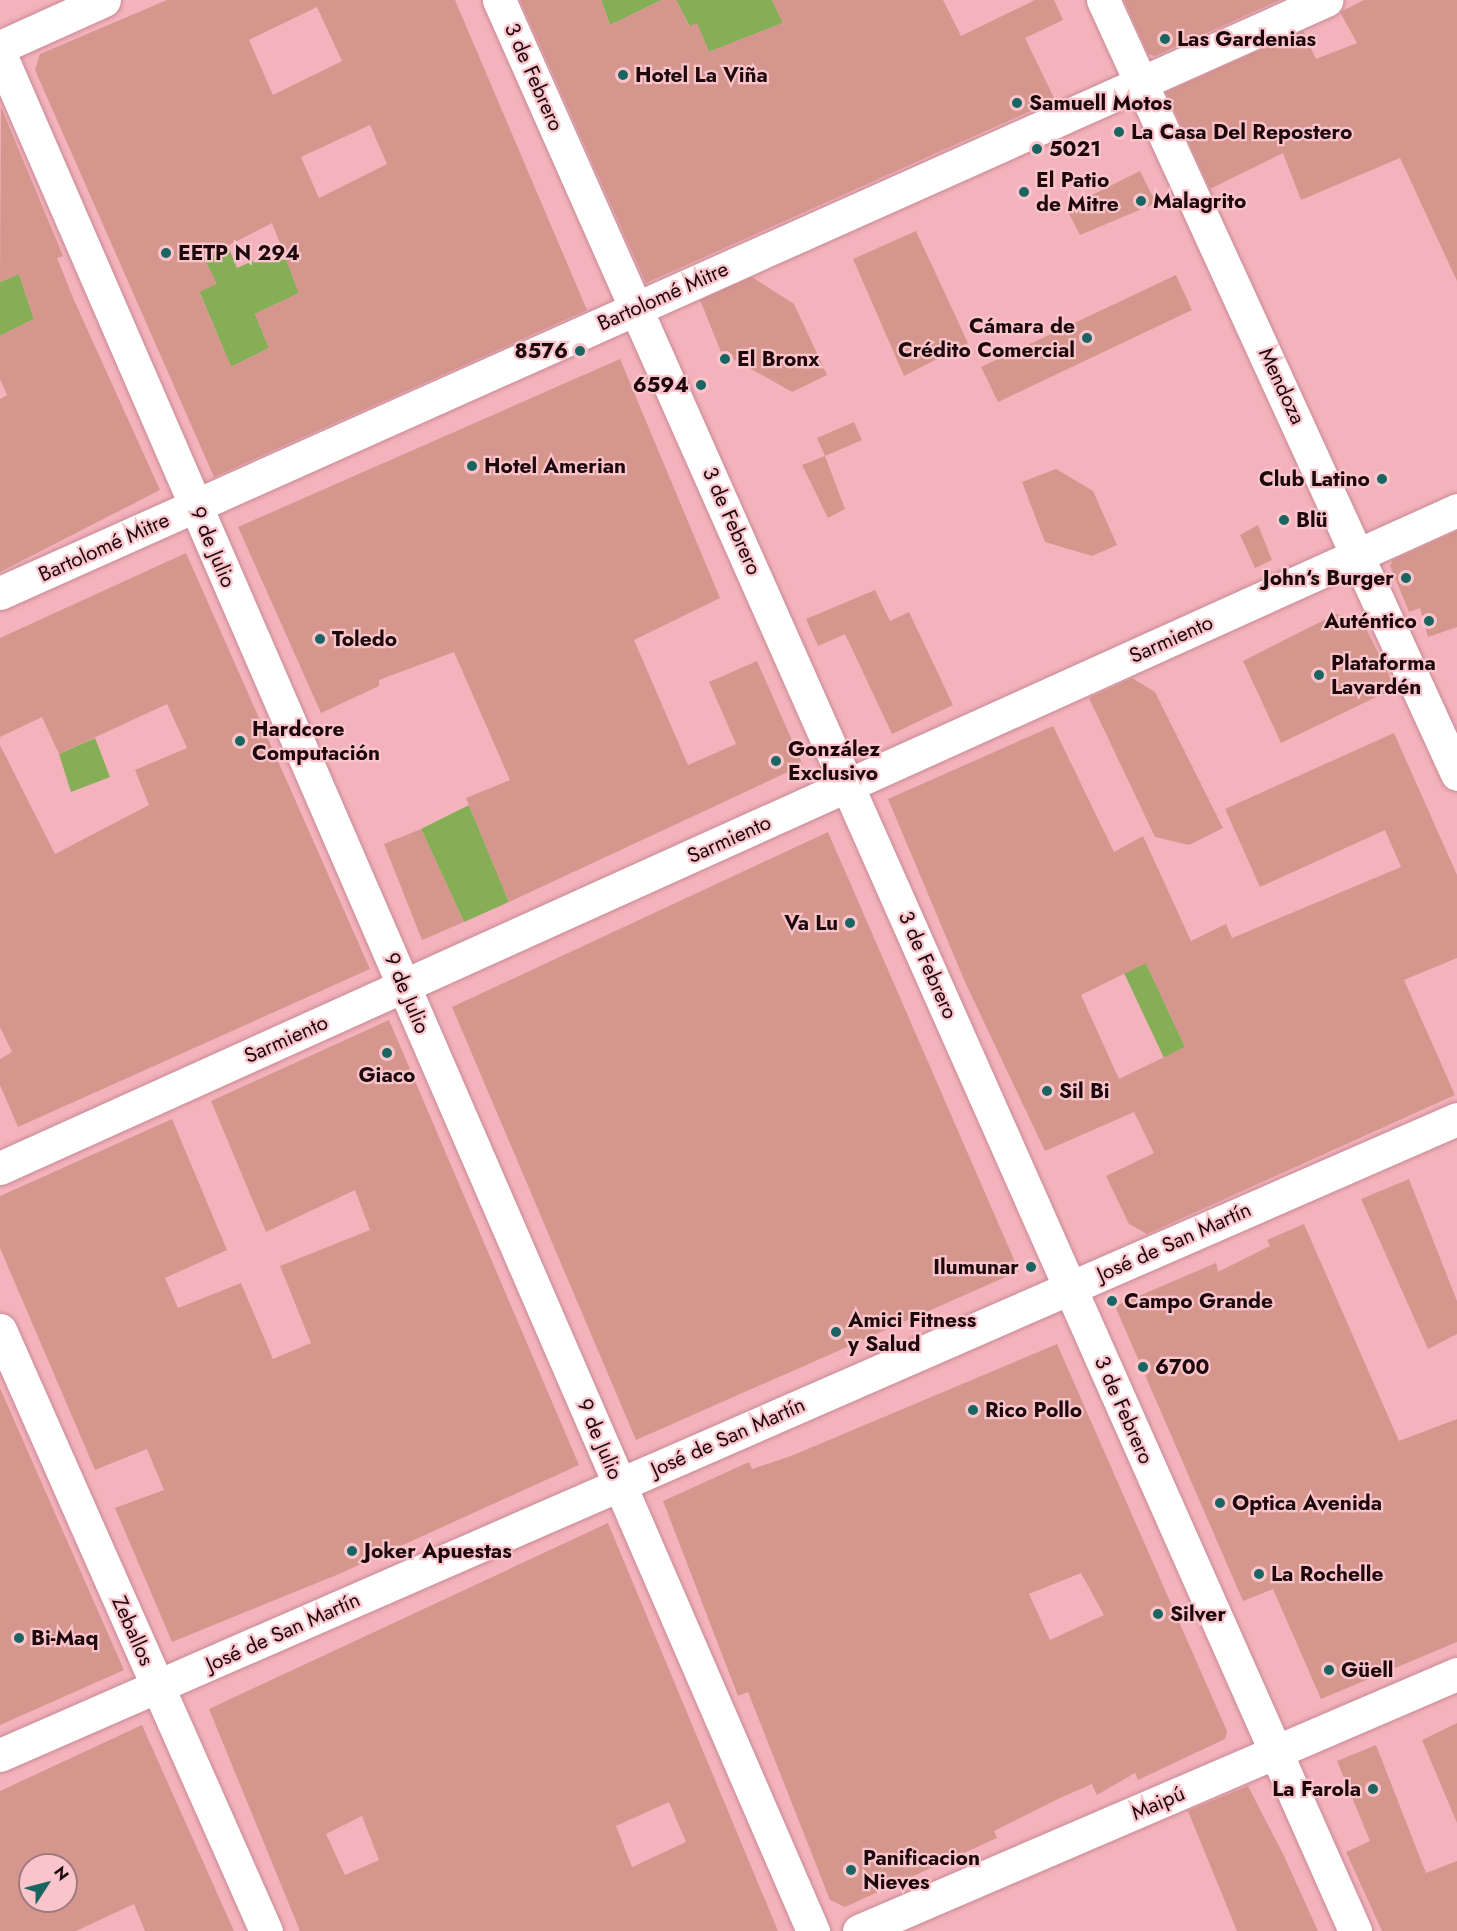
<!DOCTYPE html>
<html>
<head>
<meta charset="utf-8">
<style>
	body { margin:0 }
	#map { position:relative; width:1457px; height:1931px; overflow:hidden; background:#f4b3bc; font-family:Jost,sans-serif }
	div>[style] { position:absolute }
	.green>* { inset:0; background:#86ae57 }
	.building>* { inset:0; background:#d5978d }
	.roads { filter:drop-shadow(0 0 2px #c78993) drop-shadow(0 0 2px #c78993) }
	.minor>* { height:33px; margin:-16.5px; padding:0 16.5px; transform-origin:16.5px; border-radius:16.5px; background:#fff }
	.major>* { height:33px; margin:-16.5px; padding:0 16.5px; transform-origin:16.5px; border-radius:16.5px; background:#fff }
	.dots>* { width:16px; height:16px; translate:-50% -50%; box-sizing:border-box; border:3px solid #fac4cb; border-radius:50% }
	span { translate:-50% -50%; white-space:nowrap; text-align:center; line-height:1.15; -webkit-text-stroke:4.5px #fac4cb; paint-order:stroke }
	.poi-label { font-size:21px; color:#1d080c; font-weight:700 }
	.left { translate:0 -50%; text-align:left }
	.right { translate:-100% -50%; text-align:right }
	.street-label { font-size:21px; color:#1d080c }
	.north { position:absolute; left:18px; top:1853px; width:60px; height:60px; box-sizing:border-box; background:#fac4cb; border:2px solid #a2797f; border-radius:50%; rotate:54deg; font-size:16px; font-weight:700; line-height:24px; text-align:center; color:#1d080c }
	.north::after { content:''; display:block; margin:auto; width:21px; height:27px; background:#186561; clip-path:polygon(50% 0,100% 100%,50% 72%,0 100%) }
</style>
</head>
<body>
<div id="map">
	<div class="green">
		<i style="clip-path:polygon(601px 0,662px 0,610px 25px)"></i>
		<i style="clip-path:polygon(676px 0,772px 0,783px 23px,709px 52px,697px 24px,690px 27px)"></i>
		<i style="clip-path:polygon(228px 246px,237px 268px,282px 248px,299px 293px,255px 314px,269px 348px,231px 367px,199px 291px,216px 284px,204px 258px)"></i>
		<i style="clip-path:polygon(19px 274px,34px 319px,0 336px,0 282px)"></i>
		<i style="clip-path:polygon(95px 738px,110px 777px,71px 792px,59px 754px)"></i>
		<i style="clip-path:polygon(469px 805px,509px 902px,464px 922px,421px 829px)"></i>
		<i style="clip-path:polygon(1146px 963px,1185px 1047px,1164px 1058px,1124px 973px)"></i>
	</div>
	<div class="building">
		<i style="clip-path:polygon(evenodd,167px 0,455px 0,587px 310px,214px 477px,35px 70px,40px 54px,167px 0,317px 7px,342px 61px,273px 95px,249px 40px,317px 7px,167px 0,370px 125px,387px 164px,319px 198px,301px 157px,370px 125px,167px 0,272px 223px,299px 293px,255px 314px,269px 348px,231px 367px,199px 292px,217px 284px,204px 258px,272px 223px)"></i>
		<i style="clip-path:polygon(520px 0,601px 0,610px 25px,662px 0,676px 0,689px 26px,697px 23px,709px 52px,783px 23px,772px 0,943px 0,961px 36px,1035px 0,1054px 0,1063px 20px,1025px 38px,1055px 100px,646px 283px)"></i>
		<i style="clip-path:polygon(1124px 0,1280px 0,1155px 56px,1148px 54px)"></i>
		<i style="clip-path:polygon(1364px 0,1457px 0,1457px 281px,1400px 158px,1301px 200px,1283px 153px,1210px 189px,1166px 92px,1303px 31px,1316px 59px,1357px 43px,1340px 12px)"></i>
		<i style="clip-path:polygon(1px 107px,63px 256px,57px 258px,74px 300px,160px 490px,0 572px,0 399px,7px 395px,0 379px,0 336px,34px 319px,19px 274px,0 282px)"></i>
		<i style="clip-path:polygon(1140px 171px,1156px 203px,1080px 235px,1066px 208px)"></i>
		<i style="clip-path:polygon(916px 231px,968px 343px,904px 376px,853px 259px)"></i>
		<i style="clip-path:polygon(1176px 275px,1192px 310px,998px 402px,981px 367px)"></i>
		<i style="clip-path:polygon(752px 277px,794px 304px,827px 375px,792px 392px,721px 352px,700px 300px)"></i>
		<i style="clip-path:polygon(620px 359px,720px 598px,634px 640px,688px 765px,736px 744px,709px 682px,757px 661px,803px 765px,509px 902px,466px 798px,510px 780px,454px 652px,379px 680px,379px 686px,321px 713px,238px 527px)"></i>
		<i style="clip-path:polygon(854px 422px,862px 440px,825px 456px,817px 438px)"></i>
		<i style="clip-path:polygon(825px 456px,845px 509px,828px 518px,802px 465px)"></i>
		<i style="clip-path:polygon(1056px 469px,1093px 491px,1117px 545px,1092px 556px,1045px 542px,1022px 482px)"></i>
		<i style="clip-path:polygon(1258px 525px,1272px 560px,1255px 568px,1240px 535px)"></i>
		<i style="clip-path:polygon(1457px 531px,1457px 627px,1428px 637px,1420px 608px,1409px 612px,1390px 566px,1393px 560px)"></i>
		<i style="clip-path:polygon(186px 553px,370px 969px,18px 1127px,0 1085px,0 1059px,12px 1052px,0 1027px,0 745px,55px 854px,149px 805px,135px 770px,187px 748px,167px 704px,59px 754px,42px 717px,0 737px,0 638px)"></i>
		<i style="clip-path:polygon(875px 590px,890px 621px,909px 612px,953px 705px,892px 734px,845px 634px,818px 646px,806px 619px)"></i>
		<i style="clip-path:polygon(1336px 614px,1363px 622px,1395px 688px,1281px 743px,1243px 661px)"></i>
		<i style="clip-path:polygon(1132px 678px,1155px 692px,1223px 828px,1189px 845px,1155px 837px,1089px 698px)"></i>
		<i style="clip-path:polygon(evenodd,1053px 726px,1114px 852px,1143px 836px,1191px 941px,1226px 924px,1232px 938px,1401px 867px,1385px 830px,1260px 887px,1225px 809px,1394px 733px,1457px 875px,1457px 958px,1404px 980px,1455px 1095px,1147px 1234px,1129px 1224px,1106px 1176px,1154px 1153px,1134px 1112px,1045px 1151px,965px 982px,888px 799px,1053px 726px,1146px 963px,1185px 1047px,1119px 1079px,1081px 995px,1146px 963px)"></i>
		<i style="clip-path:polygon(421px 829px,464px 922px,422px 940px,384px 844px)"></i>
		<i style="clip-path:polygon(828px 832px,1019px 1271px,636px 1440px,452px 1007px)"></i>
		<i style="clip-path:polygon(389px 1020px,579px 1465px,339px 1574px,172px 1642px,115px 1508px,164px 1490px,147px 1449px,95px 1470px,0 1248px,0 1196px,172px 1119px,227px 1250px,165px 1278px,178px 1308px,241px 1283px,273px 1359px,311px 1343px,280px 1266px,370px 1230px,355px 1190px,266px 1232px,211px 1101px)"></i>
		<i style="clip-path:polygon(1409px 1179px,1457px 1301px,1457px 1334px,1428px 1349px,1361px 1199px)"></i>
		<i style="clip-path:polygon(1304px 1224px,1399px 1441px,1457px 1419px,1457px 1642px,1321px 1699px,1273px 1589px,1243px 1601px,1115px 1306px,1216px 1263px,1218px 1272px,1270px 1246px,1267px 1240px)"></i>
		<i style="clip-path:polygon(evenodd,1057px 1344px,1227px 1731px,1225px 1739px,1138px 1780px,1135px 1773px,1097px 1795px,1092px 1784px,1060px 1798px,994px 1831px,997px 1838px,845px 1907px,830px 1900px,748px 1692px,738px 1696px,663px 1501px,749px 1462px,752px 1469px,791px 1456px,1057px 1344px,1081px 1573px,1104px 1615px,1050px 1640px,1029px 1594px,1081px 1573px)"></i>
		<i style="clip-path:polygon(0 1388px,124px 1670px,0 1725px)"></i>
		<i style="clip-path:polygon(evenodd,608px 1523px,778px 1931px,300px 1931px,209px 1709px,608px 1523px,669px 1802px,686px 1842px,632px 1867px,616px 1826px,669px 1802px,608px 1523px,362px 1816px,379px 1860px,345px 1875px,326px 1834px,362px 1816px)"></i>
		<i style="clip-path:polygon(1457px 1723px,1457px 1823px,1422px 1740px)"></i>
		<i style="clip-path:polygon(evenodd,142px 1725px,234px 1931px,145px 1931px,134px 1904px,76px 1931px,0 1931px,0 1791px,142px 1725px,30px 1865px,66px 1865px,66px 1901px,30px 1901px,30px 1865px)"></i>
		<i style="clip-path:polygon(1376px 1745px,1426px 1873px,1457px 1861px,1457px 1931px,1382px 1931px,1346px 1852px,1370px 1841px,1337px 1761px)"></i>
		<i style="clip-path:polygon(1248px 1786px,1284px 1856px,1318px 1931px,1237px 1931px,1188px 1811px)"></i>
	</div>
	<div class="roads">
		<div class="minor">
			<i style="left:499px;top:0;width:2112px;rotate:66.09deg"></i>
			<i style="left:0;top:54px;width:2046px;rotate:66.58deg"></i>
			<i style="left:0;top:593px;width:1453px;rotate:-24.09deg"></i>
			<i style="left:0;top:1168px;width:1599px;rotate:-24.3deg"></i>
			<i style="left:0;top:1330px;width:657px;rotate:66.13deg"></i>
			<i style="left:0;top:1755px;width:1590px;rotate:-23.58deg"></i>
		</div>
		<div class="major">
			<i style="left:1103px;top:0;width:851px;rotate:65.42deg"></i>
			<i style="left:0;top:47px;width:114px;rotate:-24.3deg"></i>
			<i style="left:859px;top:1931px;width:651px;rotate:-23.26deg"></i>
		</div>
	</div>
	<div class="dots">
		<i style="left:1165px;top:39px;background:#186561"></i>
		<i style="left:623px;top:75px;background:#186561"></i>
		<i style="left:1017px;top:103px;background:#186561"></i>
		<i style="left:1119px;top:132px;background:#186561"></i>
		<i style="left:1037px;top:149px;background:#186561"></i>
		<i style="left:1024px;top:192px;background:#186561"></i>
		<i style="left:1141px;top:201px;background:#186561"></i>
		<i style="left:166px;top:253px;background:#186561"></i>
		<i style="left:1087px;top:338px;background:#186561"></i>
		<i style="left:580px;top:351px;background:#186561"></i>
		<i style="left:725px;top:359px;background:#186561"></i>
		<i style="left:701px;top:385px;background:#186561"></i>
		<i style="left:472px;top:466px;background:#186561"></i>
		<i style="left:1382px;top:479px;background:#186561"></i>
		<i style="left:1284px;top:520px;background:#186561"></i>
		<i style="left:1406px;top:578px;background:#186561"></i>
		<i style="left:1429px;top:621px;background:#186561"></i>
		<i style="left:320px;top:639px;background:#186561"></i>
		<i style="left:1319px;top:675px;background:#186561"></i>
		<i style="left:240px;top:741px;background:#186561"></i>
		<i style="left:776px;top:761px;background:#186561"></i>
		<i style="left:850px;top:923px;background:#186561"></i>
		<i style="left:387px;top:1053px;background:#186561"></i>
		<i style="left:1047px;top:1091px;background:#186561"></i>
		<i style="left:1031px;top:1267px;background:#186561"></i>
		<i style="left:1112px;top:1301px;background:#186561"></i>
		<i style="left:836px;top:1332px;background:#186561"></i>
		<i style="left:1143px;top:1367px;background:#186561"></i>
		<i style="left:973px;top:1410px;background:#186561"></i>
		<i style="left:1220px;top:1503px;background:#186561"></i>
		<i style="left:352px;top:1551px;background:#186561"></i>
		<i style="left:1259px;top:1574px;background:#186561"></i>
		<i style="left:1158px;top:1614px;background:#186561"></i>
		<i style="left:19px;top:1638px;background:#186561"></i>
		<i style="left:1329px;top:1670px;background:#186561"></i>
		<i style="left:1373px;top:1789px;background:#186561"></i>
		<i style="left:851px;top:1870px;background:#186561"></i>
	</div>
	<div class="poi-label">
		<span class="left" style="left:1177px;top:39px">Las Gardenias</span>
		<span class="left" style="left:635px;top:75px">Hotel La Viña</span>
		<span class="left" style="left:1029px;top:103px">Samuell Motos</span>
		<span class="left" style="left:1131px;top:132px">La Casa Del Repostero</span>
		<span class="left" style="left:1049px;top:149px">5021</span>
		<span class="left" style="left:1036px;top:192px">El Patio<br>de Mitre</span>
		<span class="left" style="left:1153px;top:201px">Malagrito</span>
		<span class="left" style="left:178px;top:253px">EETP N 294</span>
		<span class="right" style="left:1075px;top:338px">Cámara de<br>Crédito Comercial</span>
		<span class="right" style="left:568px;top:351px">8576</span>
		<span class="left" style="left:737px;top:359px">El Bronx</span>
		<span class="right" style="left:689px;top:385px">6594</span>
		<span class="left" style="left:484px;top:466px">Hotel Amerian</span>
		<span class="right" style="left:1370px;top:479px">Club Latino</span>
		<span class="left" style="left:1296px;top:520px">Blü</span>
		<span class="right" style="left:1394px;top:578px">John‘s Burger</span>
		<span class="right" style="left:1417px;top:621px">Auténtico</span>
		<span class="left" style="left:332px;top:639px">Toledo</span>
		<span class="left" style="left:1331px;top:675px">Plataforma<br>Lavardén</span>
		<span class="left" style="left:252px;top:741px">Hardcore<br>Computación</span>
		<span class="left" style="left:788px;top:761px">González<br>Exclusivo</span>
		<span class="right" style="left:838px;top:923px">Va Lu</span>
		<span style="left:387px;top:1075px">Giaco</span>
		<span class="left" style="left:1059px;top:1091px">Sil Bi</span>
		<span class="right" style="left:1019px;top:1267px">Ilumunar</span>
		<span class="left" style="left:1124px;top:1301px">Campo Grande</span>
		<span class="left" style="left:848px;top:1332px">Amici Fitness<br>y Salud</span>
		<span class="left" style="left:1155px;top:1367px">6700</span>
		<span class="left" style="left:985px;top:1410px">Rico Pollo</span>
		<span class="left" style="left:1232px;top:1503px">Optica Avenida</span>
		<span class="left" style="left:364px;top:1551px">Joker Apuestas</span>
		<span class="left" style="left:1271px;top:1574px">La Rochelle</span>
		<span class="left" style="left:1170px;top:1614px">Silver</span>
		<span class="left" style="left:31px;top:1638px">Bi-Maq</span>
		<span class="left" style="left:1341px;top:1670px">Güell</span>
		<span class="right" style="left:1361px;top:1789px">La Farola</span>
		<span class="left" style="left:863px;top:1870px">Panificacion<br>Nieves</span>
	</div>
	<div class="street-label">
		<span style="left:534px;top:77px;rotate:66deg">3 de Febrero</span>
		<span style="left:663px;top:296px;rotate:-24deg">Bartolomé Mitre</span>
		<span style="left:1282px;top:386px;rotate:65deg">Mendoza</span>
		<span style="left:732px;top:521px;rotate:66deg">3 de Febrero</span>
		<span style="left:104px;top:547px;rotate:-24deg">Bartolomé Mitre</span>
		<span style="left:213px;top:547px;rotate:67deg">9 de Julio</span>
		<span style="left:1171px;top:639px;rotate:-24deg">Sarmiento</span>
		<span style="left:729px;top:839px;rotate:-24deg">Sarmiento</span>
		<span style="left:928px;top:965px;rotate:66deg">3 de Febrero</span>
		<span style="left:407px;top:993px;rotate:67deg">9 de Julio</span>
		<span style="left:286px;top:1039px;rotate:-24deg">Sarmiento</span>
		<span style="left:1174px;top:1242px;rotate:-24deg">José de San Martín</span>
		<span style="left:1124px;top:1410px;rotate:66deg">3 de Febrero</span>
		<span style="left:728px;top:1437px;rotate:-24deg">José de San Martín</span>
		<span style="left:600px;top:1439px;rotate:67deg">9 de Julio</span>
		<span style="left:133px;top:1631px;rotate:66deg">Zeballos</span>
		<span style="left:283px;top:1632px;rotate:-24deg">José de San Martín</span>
		<span style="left:1158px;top:1803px;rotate:-23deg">Maipú</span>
	</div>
	<div class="north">N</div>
</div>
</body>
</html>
